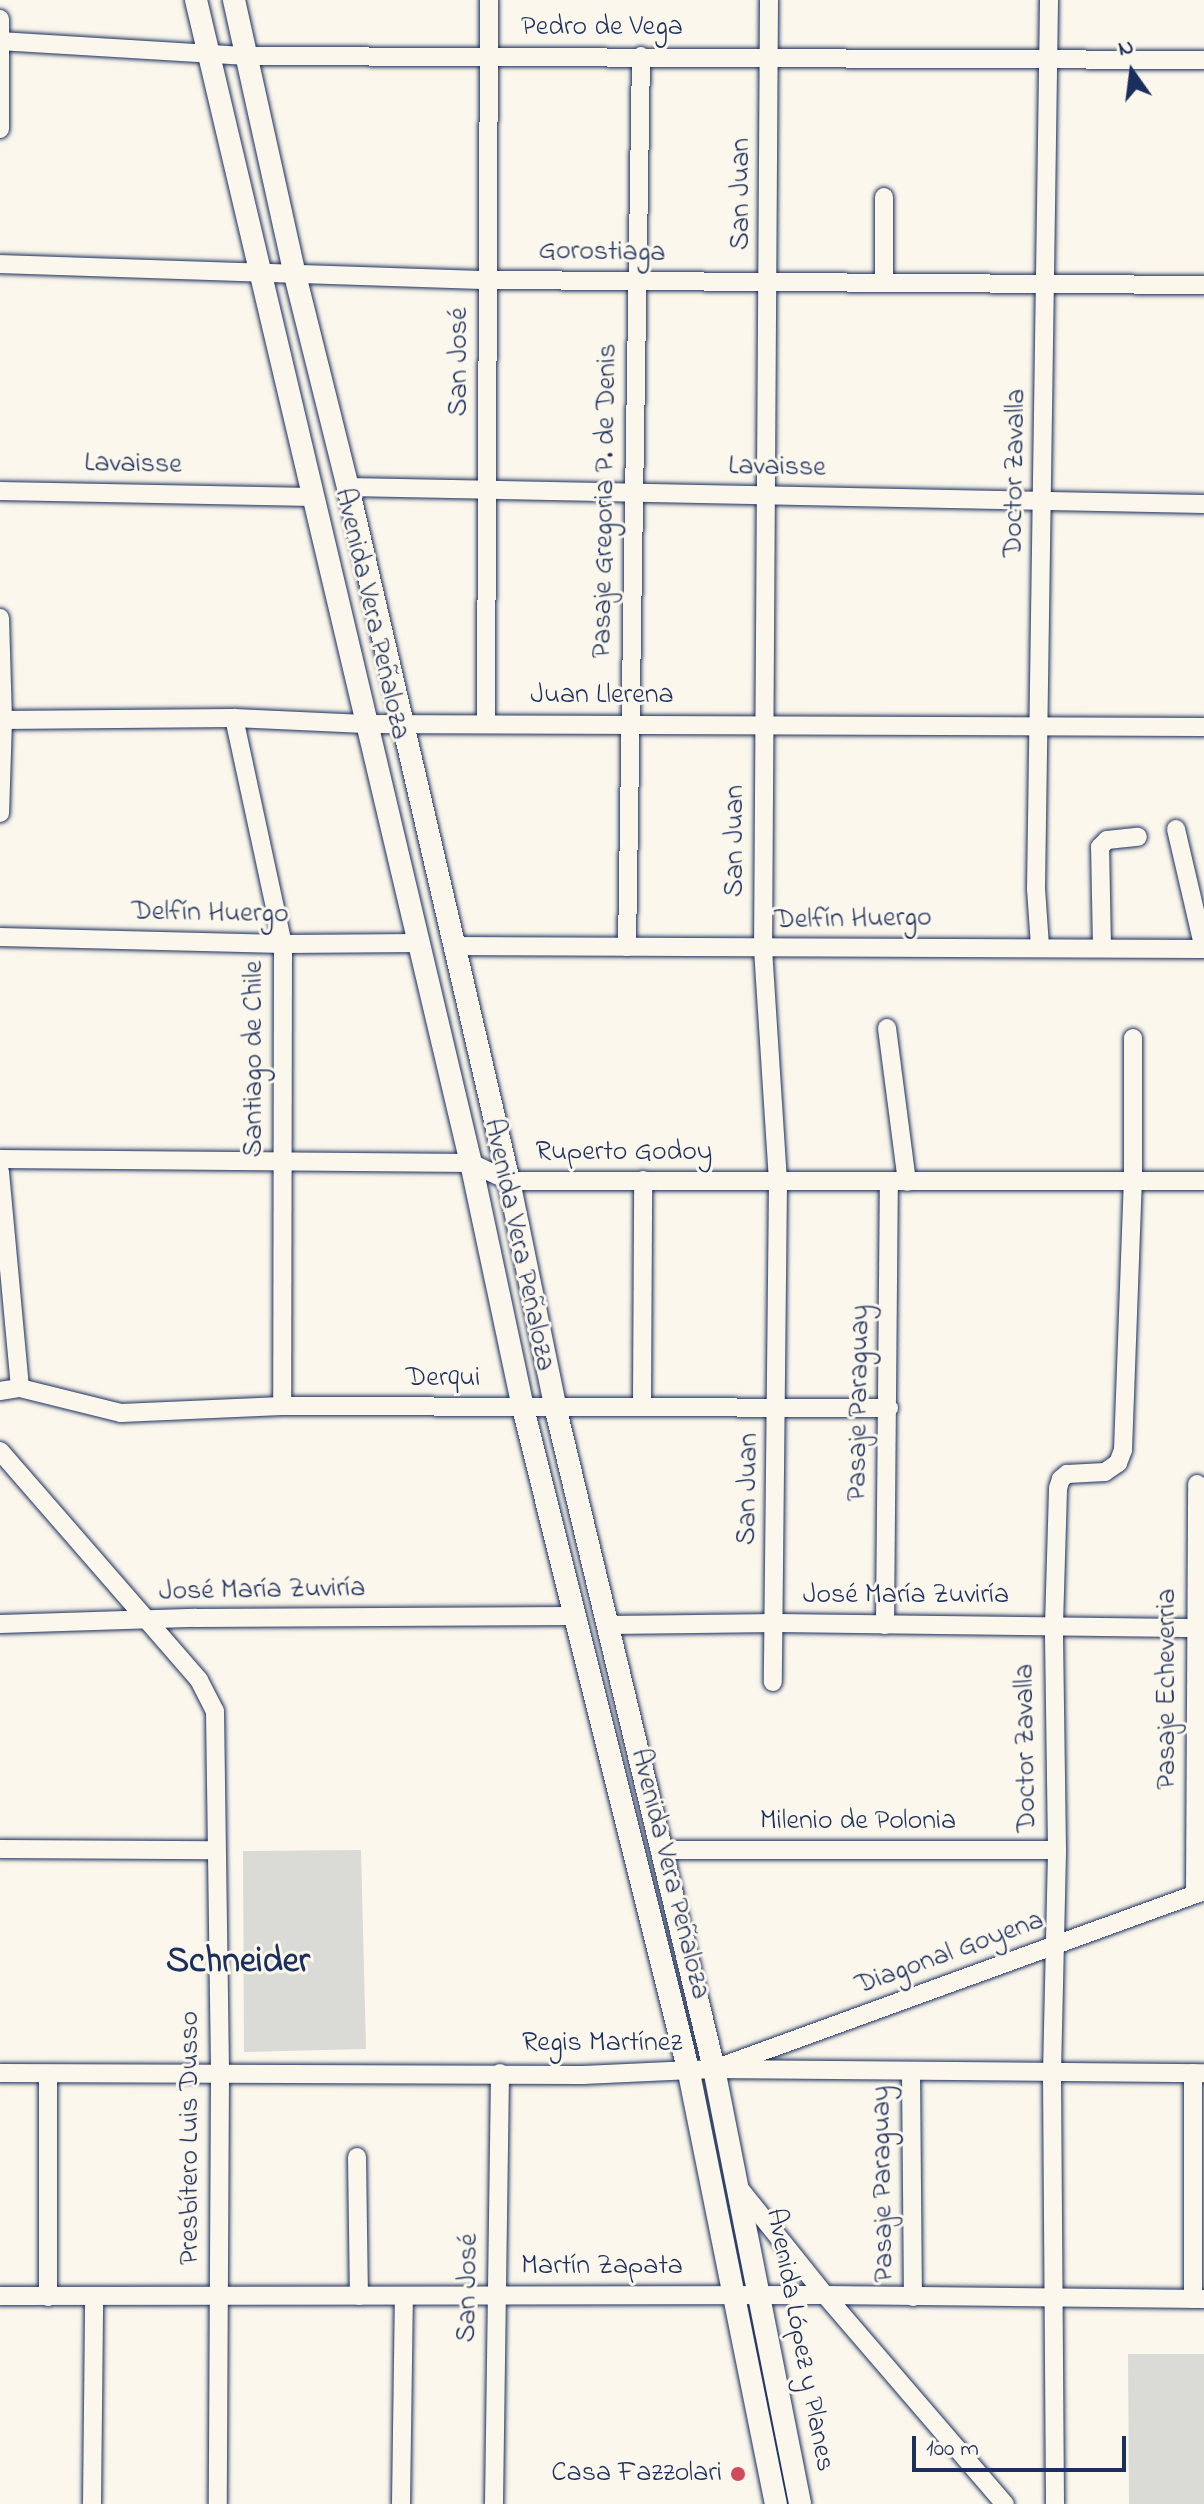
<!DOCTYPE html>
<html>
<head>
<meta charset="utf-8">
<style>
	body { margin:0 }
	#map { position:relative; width:1204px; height:2504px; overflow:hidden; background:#fbf7ec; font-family:"Indie Flower",sans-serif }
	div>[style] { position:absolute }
	.green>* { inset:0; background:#dadad7 }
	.roads { filter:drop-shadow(0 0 2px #1b2f5e) drop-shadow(0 0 2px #1b2f5e) }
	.minor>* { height:18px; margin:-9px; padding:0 9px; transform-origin:9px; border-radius:9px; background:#fbf7ec }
	.major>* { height:22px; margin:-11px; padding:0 11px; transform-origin:11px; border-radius:11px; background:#fbf7ec }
	.dots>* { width:22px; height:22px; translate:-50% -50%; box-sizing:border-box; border:4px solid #fbf7ec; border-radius:50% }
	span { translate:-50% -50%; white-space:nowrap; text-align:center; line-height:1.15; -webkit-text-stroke:6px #fbf7ec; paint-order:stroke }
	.street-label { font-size:28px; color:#1b2f5e }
	.poi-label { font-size:28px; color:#1b2f5e }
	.right { translate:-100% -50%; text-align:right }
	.district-label { font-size:36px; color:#1b2f5e; font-weight:700 }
	.north { position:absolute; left:1092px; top:32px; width:80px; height:80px; -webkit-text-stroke:6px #fbf7ec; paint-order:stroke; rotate:346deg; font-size:22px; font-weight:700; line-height:32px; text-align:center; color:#1b2f5e }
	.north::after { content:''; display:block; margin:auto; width:28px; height:36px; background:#1b2f5e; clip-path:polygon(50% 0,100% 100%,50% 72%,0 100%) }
	.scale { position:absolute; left:912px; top:2436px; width:214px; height:36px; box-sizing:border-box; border:4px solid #1b2f5e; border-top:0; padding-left:10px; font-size:24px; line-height:28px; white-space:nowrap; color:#1b2f5e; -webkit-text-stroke:6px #fbf7ec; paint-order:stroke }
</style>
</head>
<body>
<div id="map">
	<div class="green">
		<i style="clip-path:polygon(361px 1850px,366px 2049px,244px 2052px,243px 1851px)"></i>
		<i style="clip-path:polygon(1128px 2354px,1204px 2354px,1204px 2504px,1129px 2504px)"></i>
	</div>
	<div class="roads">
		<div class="minor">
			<i style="left:769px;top:0;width:949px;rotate:90.36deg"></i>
			<i style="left:763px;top:949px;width:234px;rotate:86.3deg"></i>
			<i style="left:778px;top:1183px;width:499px;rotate:90.6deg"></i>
			<i style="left:0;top:19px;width:110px;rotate:90deg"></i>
			<i style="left:0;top:41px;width:247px;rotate:3.5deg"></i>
			<i style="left:247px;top:56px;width:957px;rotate:0.24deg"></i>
			<i style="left:0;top:264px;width:488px;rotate:1.9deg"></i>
			<i style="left:488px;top:280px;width:716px;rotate:0.4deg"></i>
			<i style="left:884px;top:283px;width:86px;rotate:-90deg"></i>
			<i style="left:348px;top:487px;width:856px;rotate:1.14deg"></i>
			<i style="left:0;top:491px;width:313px;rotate:1.1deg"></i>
			<i style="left:0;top:618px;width:102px;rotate:88.3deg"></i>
			<i style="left:3px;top:720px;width:93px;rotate:91.8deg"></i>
			<i style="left:234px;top:718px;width:231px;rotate:77.8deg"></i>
			<i style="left:283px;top:944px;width:462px;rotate:90.1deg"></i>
			<i style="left:0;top:720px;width:234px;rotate:-0.5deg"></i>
			<i style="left:234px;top:718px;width:131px;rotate:2.6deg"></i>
			<i style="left:365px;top:724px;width:839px;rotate:0.2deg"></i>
			<i style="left:486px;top:724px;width:724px;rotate:-89.76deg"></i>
			<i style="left:1176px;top:829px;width:123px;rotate:76.9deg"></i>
			<i style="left:0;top:937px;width:283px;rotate:1.4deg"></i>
			<i style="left:283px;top:944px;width:136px;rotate:-0.4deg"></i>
			<i style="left:454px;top:946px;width:750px;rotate:0.23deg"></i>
			<i style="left:1040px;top:946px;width:57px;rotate:-94deg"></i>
			<i style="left:1036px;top:889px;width:889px;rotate:-89.16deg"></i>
			<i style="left:627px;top:947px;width:891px;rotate:-89.1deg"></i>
			<i style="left:1102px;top:948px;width:101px;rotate:-91.1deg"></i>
			<i style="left:1100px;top:847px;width:10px;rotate:-45deg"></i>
			<i style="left:1107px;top:840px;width:31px;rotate:-6deg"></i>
			<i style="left:887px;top:1028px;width:155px;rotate:82.6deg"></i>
			<i style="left:0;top:1159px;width:471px;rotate:0.5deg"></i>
			<i style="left:471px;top:1163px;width:42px;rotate:25.3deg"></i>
			<i style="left:509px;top:1181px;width:695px"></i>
			<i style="left:0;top:1172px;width:217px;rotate:84.7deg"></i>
			<i style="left:0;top:1391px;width:20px;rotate:-9deg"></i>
			<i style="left:20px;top:1388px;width:104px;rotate:13.9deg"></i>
			<i style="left:121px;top:1413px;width:161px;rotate:-2.5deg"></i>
			<i style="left:282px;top:1406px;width:607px;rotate:0.19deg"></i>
			<i style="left:642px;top:1405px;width:225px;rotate:-89.7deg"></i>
			<i style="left:0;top:1451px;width:303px;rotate:49deg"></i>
			<i style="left:199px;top:1680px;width:35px;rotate:63deg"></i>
			<i style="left:215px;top:1711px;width:364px;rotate:89.2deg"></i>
			<i style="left:220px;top:2075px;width:429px;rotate:90.3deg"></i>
			<i style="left:0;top:1624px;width:196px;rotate:-1.8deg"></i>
			<i style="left:196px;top:1618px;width:376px;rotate:-0.3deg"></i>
			<i style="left:607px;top:1625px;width:169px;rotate:-0.7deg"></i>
			<i style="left:776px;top:1623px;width:428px;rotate:0.7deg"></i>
			<i style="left:885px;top:1625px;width:444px;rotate:-89.5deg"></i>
			<i style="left:0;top:1849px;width:216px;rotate:0.3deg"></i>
			<i style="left:660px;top:1850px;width:397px"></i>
			<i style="left:1195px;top:1894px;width:410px;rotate:-89.7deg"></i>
			<i style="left:725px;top:2065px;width:510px;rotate:-19.96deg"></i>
			<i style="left:911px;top:2072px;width:225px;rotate:89.5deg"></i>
			<i style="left:0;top:2073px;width:583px;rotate:0.2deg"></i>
			<i style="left:583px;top:2075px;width:131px;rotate:-2.6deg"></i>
			<i style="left:714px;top:2069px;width:490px;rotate:0.5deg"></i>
			<i style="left:48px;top:2074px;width:223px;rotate:90deg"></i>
			<i style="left:357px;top:2157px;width:139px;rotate:89.2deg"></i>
			<i style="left:739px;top:2188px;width:137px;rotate:51.2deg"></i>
			<i style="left:825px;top:2295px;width:276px;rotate:49.3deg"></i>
			<i style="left:0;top:2296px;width:825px;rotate:-0.07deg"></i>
			<i style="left:825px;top:2295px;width:379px;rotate:0.6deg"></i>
			<i style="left:1193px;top:2299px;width:226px;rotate:-90deg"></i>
			<i style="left:92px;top:2504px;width:207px;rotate:-89.4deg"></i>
			<i style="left:401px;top:2504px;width:208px;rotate:-89.2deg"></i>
			<i style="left:494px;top:2504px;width:431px;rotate:-89.2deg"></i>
			<i style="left:1055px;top:2504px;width:431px;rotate:-90.4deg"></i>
			<i style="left:1052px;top:2073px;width:223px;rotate:-88.7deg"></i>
			<i style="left:1057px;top:1850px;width:225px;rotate:-90.8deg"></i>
			<i style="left:1054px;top:1625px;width:137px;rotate:-88.3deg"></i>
			<i style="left:1058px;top:1488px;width:9px;rotate:-72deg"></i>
			<i style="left:1061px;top:1479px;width:8px;rotate:-40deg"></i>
			<i style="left:1067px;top:1474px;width:38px;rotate:-3deg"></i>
			<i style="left:1105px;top:1472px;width:16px;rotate:-35deg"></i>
			<i style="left:1118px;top:1463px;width:14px;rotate:-69deg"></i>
			<i style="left:1123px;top:1450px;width:267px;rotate:-87.9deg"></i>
			<i style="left:1133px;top:1183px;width:145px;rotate:-90deg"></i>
		</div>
		<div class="major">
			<i style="left:196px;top:0;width:1195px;rotate:76.7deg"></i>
			<i style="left:471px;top:1163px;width:250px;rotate:78deg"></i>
			<i style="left:523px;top:1408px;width:685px;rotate:75.98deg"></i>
			<i style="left:689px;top:2073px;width:440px;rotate:78.6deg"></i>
			<i style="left:234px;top:0;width:282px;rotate:77.5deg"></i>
			<i style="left:295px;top:275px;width:219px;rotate:76deg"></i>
			<i style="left:348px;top:487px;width:712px;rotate:76.94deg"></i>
			<i style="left:509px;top:1181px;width:230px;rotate:78.4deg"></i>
			<i style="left:555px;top:1406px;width:682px;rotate:76.51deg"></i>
			<i style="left:714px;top:2069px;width:443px;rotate:78.8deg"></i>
		</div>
	</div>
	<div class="dots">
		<i style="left:738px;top:2474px;background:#d1495b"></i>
	</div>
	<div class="street-label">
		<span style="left:602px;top:28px">Pedro de Vega</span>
		<span style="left:742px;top:194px;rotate:-90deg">San Juan</span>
		<span style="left:602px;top:253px;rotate:1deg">Gorostiaga</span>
		<span style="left:460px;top:362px;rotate:-90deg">San José</span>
		<span style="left:133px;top:465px;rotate:1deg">Lavaisse</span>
		<span style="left:777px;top:468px;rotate:1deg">Lavaisse</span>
		<span style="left:1016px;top:473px;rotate:-89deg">Doctor Zavalla</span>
		<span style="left:606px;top:501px;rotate:-89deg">Pasaje Gregoria P. de Denis</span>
		<span style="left:371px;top:614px;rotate:77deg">Avenida Vera Peñaloza</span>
		<span style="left:602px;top:696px">Juan Llerena</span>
		<span style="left:736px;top:841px;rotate:-90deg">San Juan</span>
		<span style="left:210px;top:914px;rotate:1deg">Delfín Huergo</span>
		<span style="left:853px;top:920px;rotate:-1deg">Delfín Huergo</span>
		<span style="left:255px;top:1059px;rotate:-90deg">Santiago de Chile</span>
		<span style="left:624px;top:1153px">Ruperto Godoy</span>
		<span style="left:518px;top:1245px;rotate:78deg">Avenida Vera Peñaloza</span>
		<span style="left:443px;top:1379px">Derqui</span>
		<span style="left:860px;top:1403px;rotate:-89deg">Pasaje Paraguay</span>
		<span style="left:749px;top:1489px;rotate:-89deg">San Juan</span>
		<span style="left:262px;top:1591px;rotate:-1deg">José María Zuviría</span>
		<span style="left:906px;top:1596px">José María Zuviría</span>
		<span style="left:1168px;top:1689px;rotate:-90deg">Pasaje Echeverria</span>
		<span style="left:1027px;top:1748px;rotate:-91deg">Doctor Zavalla</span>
		<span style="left:858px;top:1822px">Milenio de Polonia</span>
		<span style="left:669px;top:1874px;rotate:76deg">Avenida Vera Peñaloza</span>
		<span style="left:950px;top:1954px;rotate:-20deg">Diagonal Goyena</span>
		<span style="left:602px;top:2044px">Regis Martínez</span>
		<span style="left:191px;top:2138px;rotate:-90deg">Presbítero Luis Dusso</span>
		<span style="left:884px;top:2184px;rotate:-91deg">Pasaje Paraguay</span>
		<span style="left:602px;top:2267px">Martín Zapata</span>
		<span style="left:469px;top:2288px;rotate:-89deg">San José</span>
		<span style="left:799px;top:2340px;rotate:79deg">Avenida López y Planes</span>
	</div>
	<div class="poi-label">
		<span class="right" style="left:722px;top:2474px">Casa Fazzolari</span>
	</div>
	<div class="district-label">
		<span style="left:238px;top:1963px">Schneider</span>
	</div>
	<div class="north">N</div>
	<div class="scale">100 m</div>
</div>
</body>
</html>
